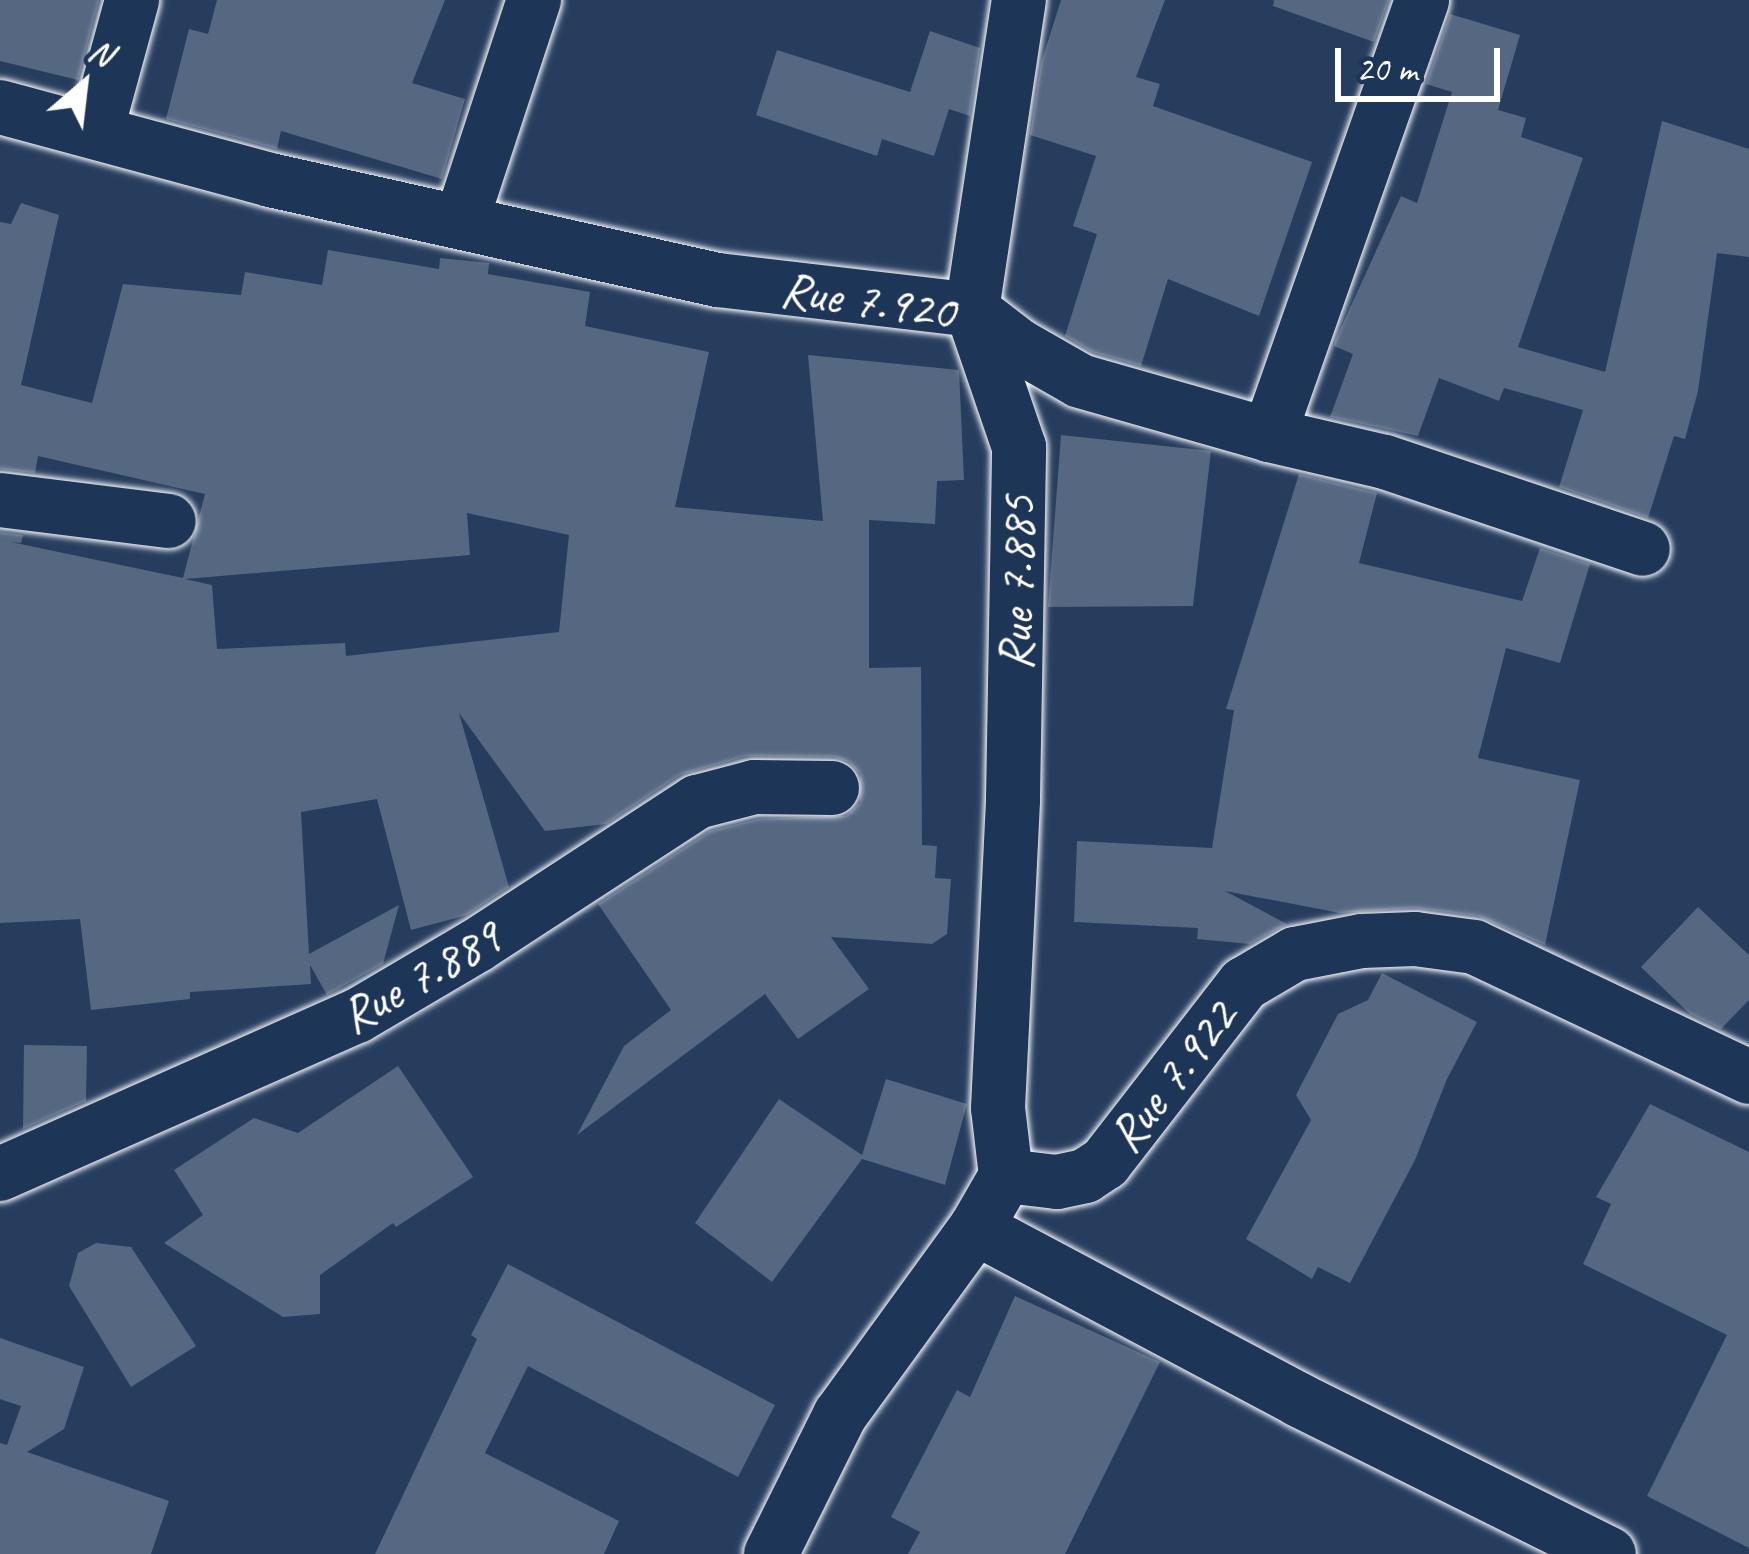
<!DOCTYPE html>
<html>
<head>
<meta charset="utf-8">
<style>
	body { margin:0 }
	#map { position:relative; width:1749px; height:1554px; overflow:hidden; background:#263d5e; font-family:Caveat,sans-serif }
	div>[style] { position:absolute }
	.building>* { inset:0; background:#556781 }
	.roads { filter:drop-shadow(0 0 3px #fff) drop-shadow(0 0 3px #fff) }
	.street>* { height:54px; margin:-27px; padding:0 27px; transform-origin:27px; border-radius:27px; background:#1d3557 }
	span { translate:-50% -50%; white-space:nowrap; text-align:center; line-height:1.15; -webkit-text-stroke:10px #1d3557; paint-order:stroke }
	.street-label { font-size:51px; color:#fff }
	.north { position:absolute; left:24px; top:24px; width:120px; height:120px; -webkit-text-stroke:9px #1d3557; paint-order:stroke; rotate:28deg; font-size:33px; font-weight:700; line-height:48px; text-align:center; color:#fff }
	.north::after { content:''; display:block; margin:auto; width:42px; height:54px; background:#fff; clip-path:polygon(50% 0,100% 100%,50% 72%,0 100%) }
	.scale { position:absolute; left:1335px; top:48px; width:165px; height:54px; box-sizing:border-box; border:6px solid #fff; border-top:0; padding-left:15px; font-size:36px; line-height:42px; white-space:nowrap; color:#fff; -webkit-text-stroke:9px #1d3557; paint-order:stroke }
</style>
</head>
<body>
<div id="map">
	<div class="building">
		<i style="clip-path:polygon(0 0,99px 0,78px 80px,0 61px)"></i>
		<i style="clip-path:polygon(217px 0,445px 0,412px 83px,465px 99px,442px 179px,281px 131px,277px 149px,166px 119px,189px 29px,208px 34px)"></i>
		<i style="clip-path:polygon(1061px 0,1165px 0,1136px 77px,1160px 84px,1153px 106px,1312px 162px,1259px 316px,1168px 279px,1141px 366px,1092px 352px,1065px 336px,1097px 234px,1073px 226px,1096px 156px,1030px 135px,1041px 63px)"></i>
		<i style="clip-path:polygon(1274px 0,1389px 0,1374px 42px,1273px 6px)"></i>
		<i style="clip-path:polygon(1450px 14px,1520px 35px,1498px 110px,1526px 118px,1521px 137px,1583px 158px,1518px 347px,1605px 372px,1662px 121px,1749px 149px,1749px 257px,1717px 253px,1698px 391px,1685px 439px,1674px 436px,1648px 518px,1559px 487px,1583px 410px,1504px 388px,1499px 401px,1439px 378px,1418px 436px,1330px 417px,1353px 354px,1334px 346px,1335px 341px,1401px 196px,1417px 203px,1452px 92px,1426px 84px)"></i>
		<i style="clip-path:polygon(930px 31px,980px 48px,970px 116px,949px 109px,934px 156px,882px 139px,877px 156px,756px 115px,777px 50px,910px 92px)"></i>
		<i style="clip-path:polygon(evenodd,21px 203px,59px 215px,21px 385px,92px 403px,123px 284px,241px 295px,245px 272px,322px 285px,328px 250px,439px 269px,440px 258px,489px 263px,488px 274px,590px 292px,585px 326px,709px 352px,675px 507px,823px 521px,808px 355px,959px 370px,964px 480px,937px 481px,935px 524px,869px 520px,869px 668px,921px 667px,922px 845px,937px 846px,935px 878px,951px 879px,947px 934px,932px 944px,831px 937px,869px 989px,798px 1039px,765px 994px,577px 1135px,624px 1046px,671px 1010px,598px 904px,710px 831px,758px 819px,846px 816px,860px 803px,860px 774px,849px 762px,834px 757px,747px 756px,680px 775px,606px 824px,545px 831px,459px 713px,509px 887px,467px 915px,411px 930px,377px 799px,301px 812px,309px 954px,399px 905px,383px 964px,327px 995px,310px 965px,311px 984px,190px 992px,190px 999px,91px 1010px,80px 919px,0 923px,0 532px,23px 535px,21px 543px,11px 542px,183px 578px,205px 494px,38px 456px,35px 473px,0 469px,0 222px,11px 224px,21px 203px,467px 513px,569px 535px,559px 632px,346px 656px,345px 643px,217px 649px,212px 585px,185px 579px,470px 555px,467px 513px)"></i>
		<i style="clip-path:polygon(1061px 435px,1211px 451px,1193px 606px,1048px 607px)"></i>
		<i style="clip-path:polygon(1299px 474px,1377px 493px,1359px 563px,1522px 601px,1540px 548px,1590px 564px,1560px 663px,1506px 648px,1478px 758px,1580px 780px,1545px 945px,1478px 916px,1414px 908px,1340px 913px,1225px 891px,1287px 924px,1250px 944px,1197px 939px,1198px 928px,1074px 922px,1077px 841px,1212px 848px,1234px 710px,1226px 709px)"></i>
		<i style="clip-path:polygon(1698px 907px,1749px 955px,1749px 1000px,1721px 1029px,1690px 1014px,1641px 967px)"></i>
		<i style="clip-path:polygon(1382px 973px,1477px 1022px,1447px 1079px,1415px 1160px,1350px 1283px,1318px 1267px,1312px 1279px,1246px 1239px,1311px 1120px,1296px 1095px,1338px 1014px,1368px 1000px)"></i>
		<i style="clip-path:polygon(24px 1045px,87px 1046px,86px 1101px,23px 1129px)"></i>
		<i style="clip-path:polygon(398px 1066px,473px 1177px,396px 1227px,393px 1223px,320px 1275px,320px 1314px,283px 1317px,164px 1243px,203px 1215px,174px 1170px,254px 1118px,298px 1133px)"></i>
		<i style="clip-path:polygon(886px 1079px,967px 1104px,945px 1185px,862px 1159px,772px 1282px,695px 1223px,779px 1099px,862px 1155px)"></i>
		<i style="clip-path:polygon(1650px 1104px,1749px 1152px,1749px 1548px,1647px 1496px,1727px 1335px,1583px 1264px,1611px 1204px,1596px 1197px)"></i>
		<i style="clip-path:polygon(96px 1243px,131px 1247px,196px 1346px,131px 1387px,69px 1286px,78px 1253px)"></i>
		<i style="clip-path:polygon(508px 1264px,775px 1405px,738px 1477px,528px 1366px,485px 1453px,619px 1521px,604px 1554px,375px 1554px,477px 1339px,471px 1335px)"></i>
		<i style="clip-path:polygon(1015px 1296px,1160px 1362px,1065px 1554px,908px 1554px,920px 1532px,891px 1517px,957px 1390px,970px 1397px)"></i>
		<i style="clip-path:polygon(0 1338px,84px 1367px,64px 1429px,27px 1452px,169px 1501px,151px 1554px,0 1554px,0 1443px,7px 1445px,21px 1406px,0 1399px)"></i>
	</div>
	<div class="roads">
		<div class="street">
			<i style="left:0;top:107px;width:280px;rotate:15.1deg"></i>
			<i style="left:270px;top:180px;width:459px;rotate:12.6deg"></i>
			<i style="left:718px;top:280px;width:256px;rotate:6.7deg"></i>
			<i style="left:972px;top:310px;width:59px;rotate:37.5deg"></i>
			<i style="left:1019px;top:346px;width:70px;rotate:29.8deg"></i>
			<i style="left:1080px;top:381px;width:197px;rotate:15.9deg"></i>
			<i style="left:1269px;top:435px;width:461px;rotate:-70.6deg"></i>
			<i style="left:96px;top:132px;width:137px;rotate:-74.7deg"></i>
			<i style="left:461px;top:222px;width:234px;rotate:-71.8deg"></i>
			<i style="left:1269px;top:435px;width:119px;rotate:13.1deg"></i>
			<i style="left:1385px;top:462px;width:272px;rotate:18.6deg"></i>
			<i style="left:0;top:500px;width:170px;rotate:7.1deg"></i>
			<i style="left:0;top:1174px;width:390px;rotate:-23.9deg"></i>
			<i style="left:357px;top:1016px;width:138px;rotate:-30.5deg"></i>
			<i style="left:476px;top:946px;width:264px;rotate:-33.1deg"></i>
			<i style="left:697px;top:802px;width:59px;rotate:-14.7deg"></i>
			<i style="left:754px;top:787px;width:78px;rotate:0.7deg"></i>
			<i style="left:1006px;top:1176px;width:68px;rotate:-96.7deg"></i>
			<i style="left:998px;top:1108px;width:309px;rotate:-87.2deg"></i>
			<i style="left:1013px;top:799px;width:352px;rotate:-89deg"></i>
			<i style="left:1019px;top:447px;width:145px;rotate:-108.9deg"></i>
			<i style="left:972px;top:310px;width:314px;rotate:-81.4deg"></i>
			<i style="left:976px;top:1228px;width:366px;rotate:28deg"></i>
			<i style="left:1299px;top:1400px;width:346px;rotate:26.4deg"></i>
			<i style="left:771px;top:1554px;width:155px;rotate:-63.6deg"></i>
			<i style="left:840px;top:1415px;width:231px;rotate:-54deg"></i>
			<i style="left:976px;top:1228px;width:60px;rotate:-60deg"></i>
			<i style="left:1006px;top:1176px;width:51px;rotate:6.7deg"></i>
			<i style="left:1057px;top:1182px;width:29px;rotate:-12deg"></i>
			<i style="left:1085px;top:1176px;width:24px;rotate:-33deg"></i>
			<i style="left:1105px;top:1163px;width:227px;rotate:-52.2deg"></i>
			<i style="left:1244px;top:984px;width:59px;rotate:-30.5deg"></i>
			<i style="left:1295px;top:954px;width:68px;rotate:-11deg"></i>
			<i style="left:1362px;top:941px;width:53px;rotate:-2.2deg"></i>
			<i style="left:1415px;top:939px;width:60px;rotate:7.7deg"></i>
			<i style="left:1474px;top:947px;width:304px;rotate:25.3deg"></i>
		</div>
	</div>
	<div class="street-label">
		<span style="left:868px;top:300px;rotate:8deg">Rue 7.920</span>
		<span style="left:1016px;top:583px;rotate:-89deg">Rue 7.885</span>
		<span style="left:420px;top:976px;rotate:-30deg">Rue 7.889</span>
		<span style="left:1172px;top:1076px;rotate:-52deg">Rue 7.922</span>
	</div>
	<div class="north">N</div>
	<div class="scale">20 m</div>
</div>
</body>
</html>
